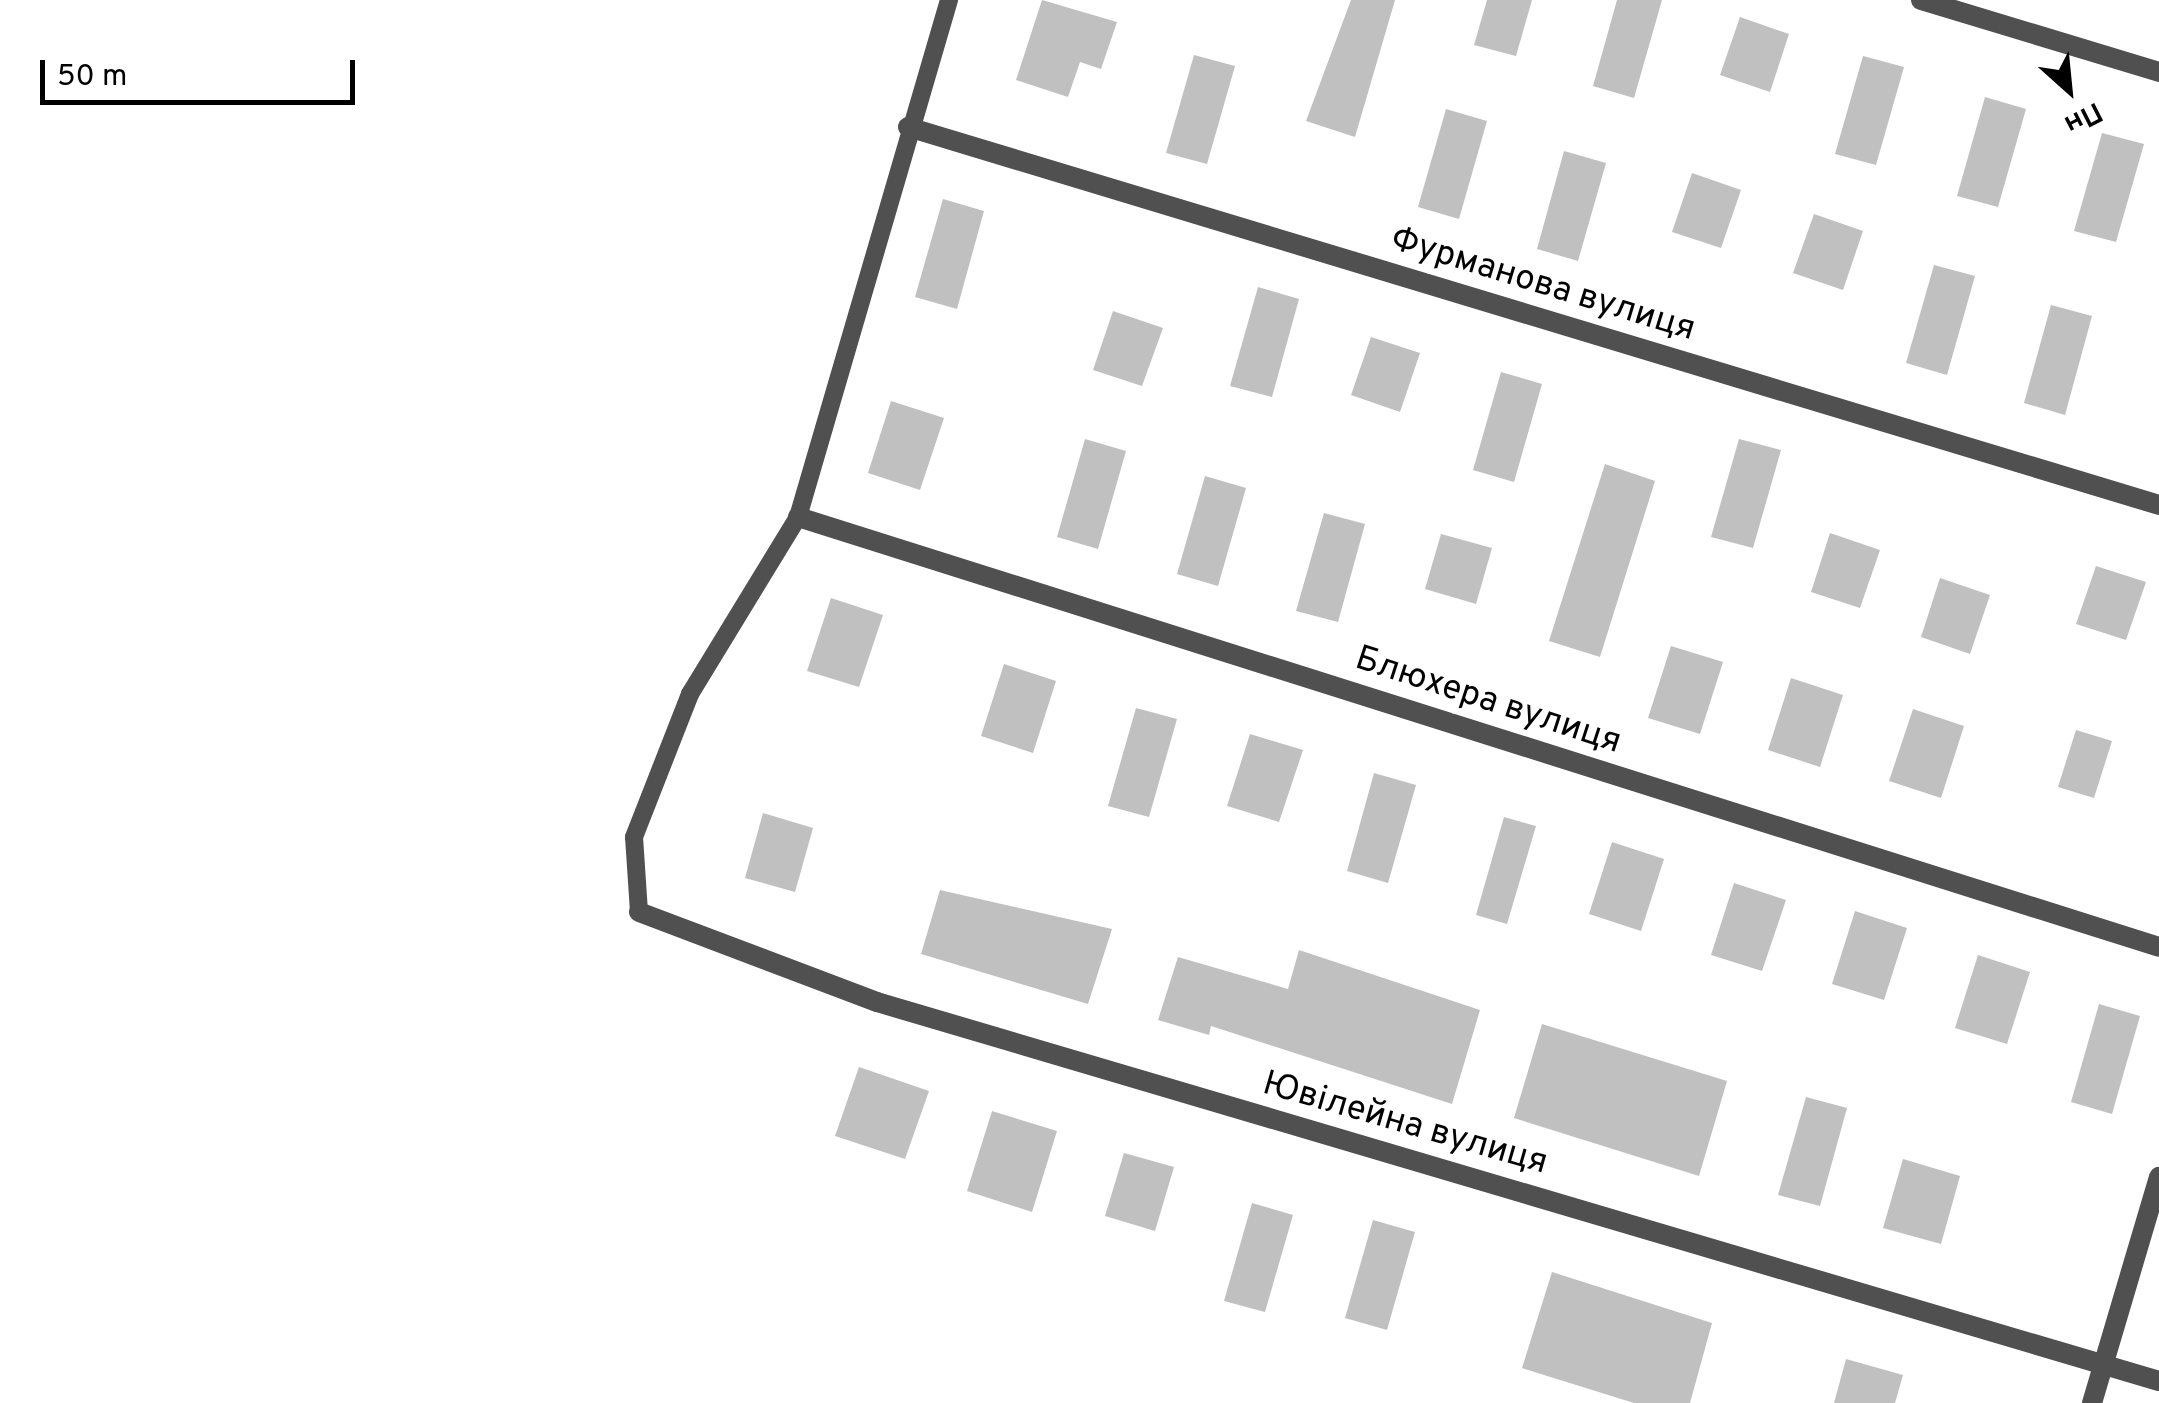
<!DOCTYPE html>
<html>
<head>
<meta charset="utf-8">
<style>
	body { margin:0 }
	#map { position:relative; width:2159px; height:1403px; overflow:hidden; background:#fff; font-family:Overpass,sans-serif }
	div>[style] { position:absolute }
	.building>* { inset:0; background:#c0c0c0 }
	.service>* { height:18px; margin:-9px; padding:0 9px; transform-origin:9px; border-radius:9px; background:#505050 }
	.minor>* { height:20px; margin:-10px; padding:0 10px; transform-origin:10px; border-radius:10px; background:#505050 }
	span { translate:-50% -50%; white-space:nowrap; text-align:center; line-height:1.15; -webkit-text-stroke:9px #fff; paint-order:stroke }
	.street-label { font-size:35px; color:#000 }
	.north { position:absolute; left:2019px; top:40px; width:100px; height:100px; -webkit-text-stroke:8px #fff; paint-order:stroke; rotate:153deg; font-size:28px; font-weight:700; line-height:40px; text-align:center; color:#000 }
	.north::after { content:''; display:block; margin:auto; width:35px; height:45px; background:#000; clip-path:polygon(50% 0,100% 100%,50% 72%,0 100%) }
	.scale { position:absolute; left:40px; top:60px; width:315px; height:45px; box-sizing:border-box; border:5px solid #000; border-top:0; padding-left:12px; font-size:30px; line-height:35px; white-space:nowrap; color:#000; -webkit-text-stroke:8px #fff; paint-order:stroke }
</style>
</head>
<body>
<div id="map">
	<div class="building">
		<i style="clip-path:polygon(1042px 0,1117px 22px,1101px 69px,1080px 62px,1068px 97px,1016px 80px)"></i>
		<i style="clip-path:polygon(1351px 0,1395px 0,1355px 137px,1306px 121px)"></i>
		<i style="clip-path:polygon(1487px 0,1532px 0,1516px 56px,1474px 45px)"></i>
		<i style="clip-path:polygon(1617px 0,1662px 0,1634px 98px,1593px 86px)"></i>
		<i style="clip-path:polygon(1740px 17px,1789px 34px,1770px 92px,1720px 75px)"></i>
		<i style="clip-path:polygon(1194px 55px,1235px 66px,1207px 164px,1166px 153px)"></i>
		<i style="clip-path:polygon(1863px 56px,1904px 67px,1876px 165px,1835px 154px)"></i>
		<i style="clip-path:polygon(1985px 97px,2026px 109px,1998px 207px,1957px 196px)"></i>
		<i style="clip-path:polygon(1446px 109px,1487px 121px,1459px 219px,1418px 207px)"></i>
		<i style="clip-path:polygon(2102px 133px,2144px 144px,2116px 242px,2074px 231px)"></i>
		<i style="clip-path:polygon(1564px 151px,1606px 163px,1578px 261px,1537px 249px)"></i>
		<i style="clip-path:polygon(1692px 173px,1741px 190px,1721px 248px,1672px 232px)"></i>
		<i style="clip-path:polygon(943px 199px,984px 211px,957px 309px,915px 297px)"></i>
		<i style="clip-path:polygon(1814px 214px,1863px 231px,1843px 290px,1793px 273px)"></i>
		<i style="clip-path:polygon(1934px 265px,1975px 276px,1947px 375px,1906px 363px)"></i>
		<i style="clip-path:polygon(1258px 287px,1299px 299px,1272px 397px,1230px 386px)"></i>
		<i style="clip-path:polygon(2051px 305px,2092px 316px,2065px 415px,2024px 403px)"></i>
		<i style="clip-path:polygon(1113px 311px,1163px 328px,1142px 386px,1093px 370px)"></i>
		<i style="clip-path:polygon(1371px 337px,1420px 353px,1400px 412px,1351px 395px)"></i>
		<i style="clip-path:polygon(1501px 372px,1542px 384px,1514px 482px,1473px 470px)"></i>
		<i style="clip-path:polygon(891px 401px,944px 418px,920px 490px,868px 473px)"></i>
		<i style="clip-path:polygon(1085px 439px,1126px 451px,1098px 549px,1057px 537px)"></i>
		<i style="clip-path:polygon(1739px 439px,1781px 450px,1753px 548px,1711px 537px)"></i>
		<i style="clip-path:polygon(1605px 464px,1655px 481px,1600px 657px,1549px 641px)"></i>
		<i style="clip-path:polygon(1205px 476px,1246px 488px,1218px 586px,1177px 574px)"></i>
		<i style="clip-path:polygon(1324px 513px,1365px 524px,1338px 622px,1296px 611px)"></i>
		<i style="clip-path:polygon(1830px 533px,1880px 550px,1860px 608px,1811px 592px)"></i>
		<i style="clip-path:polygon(1441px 534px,1492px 548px,1476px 604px,1425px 589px)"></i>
		<i style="clip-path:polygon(2096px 566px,2146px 582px,2126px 640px,2076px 624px)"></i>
		<i style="clip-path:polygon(1940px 578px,1990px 595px,1970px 654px,1921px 637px)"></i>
		<i style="clip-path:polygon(831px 598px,883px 615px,859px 687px,807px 671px)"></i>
		<i style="clip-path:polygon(1671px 646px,1723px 662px,1700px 734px,1648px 718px)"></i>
		<i style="clip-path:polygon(1004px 664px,1056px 681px,1033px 753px,981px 736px)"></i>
		<i style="clip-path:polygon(1791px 678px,1843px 695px,1820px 767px,1768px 750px)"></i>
		<i style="clip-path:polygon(1136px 708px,1177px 719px,1149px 817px,1108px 806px)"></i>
		<i style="clip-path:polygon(1913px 709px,1964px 726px,1941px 798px,1889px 781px)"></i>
		<i style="clip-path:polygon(2076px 730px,2112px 741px,2094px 798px,2058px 787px)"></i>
		<i style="clip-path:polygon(1250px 734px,1303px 750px,1279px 822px,1227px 806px)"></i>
		<i style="clip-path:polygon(1374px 773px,1416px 785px,1388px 883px,1347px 871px)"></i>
		<i style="clip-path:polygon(763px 813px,813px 828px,795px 892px,745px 878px)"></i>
		<i style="clip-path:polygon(1504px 817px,1536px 826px,1507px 924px,1476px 915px)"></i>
		<i style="clip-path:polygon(1612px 842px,1664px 859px,1641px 931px,1589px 914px)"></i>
		<i style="clip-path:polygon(1734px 883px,1786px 900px,1762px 971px,1711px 955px)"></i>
		<i style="clip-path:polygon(940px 890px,1112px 929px,1088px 1004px,921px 954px)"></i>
		<i style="clip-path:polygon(1855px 911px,1907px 928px,1884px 1000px,1832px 984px)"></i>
		<i style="clip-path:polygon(1299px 950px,1480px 1010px,1452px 1104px,1211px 1026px,1209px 1035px,1158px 1020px,1178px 957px,1288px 989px)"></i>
		<i style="clip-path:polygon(1978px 955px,2030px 972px,2007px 1044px,1955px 1028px)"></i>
		<i style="clip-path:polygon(2099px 1004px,2140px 1016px,2112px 1114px,2071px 1102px)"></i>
		<i style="clip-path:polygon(1542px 1024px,1727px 1081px,1699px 1176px,1514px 1118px)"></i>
		<i style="clip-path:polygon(859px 1067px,929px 1091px,905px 1159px,835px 1136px)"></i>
		<i style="clip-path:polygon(1806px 1097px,1847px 1108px,1820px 1206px,1778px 1195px)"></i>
		<i style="clip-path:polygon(992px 1111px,1057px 1131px,1032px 1212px,967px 1191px)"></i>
		<i style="clip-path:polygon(1124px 1153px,1174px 1167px,1155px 1231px,1105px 1216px)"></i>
		<i style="clip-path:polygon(1903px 1159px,1960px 1176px,1941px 1244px,1883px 1228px)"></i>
		<i style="clip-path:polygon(1252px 1203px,1293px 1215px,1265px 1312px,1224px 1301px)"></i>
		<i style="clip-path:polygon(1373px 1220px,1415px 1232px,1387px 1330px,1345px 1318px)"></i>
		<i style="clip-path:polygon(1552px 1272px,1712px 1323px,1690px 1403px,1634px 1403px,1522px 1368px)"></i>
		<i style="clip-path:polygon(1846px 1359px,1903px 1375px,1895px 1403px,1834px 1403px)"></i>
	</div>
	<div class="service">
		<i style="left:639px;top:912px;width:75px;rotate:-93.8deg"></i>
		<i style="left:634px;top:837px;width:154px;rotate:-68.6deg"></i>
		<i style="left:690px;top:694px;width:207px;rotate:-58.6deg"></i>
		<i style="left:798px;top:517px;width:539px;rotate:-73.72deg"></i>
	</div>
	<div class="minor">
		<i style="left:1921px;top:0;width:249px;rotate:16.8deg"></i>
		<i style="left:908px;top:127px;width:1307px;rotate:16.81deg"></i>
		<i style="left:798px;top:517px;width:1427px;rotate:17.53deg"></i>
		<i style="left:639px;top:912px;width:254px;rotate:20.7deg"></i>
		<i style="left:877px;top:1002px;width:1337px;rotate:16.47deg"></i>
		<i style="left:2092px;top:1403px;width:236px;rotate:-73.5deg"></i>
	</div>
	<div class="street-label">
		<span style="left:1543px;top:285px;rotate:17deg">Фурманова вулиця</span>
		<span style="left:1488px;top:701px;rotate:18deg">Блюхера вулиця</span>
		<span style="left:1405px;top:1124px;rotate:16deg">Ювілейна вулиця</span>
	</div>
	<div class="north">Пн</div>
	<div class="scale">50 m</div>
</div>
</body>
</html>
